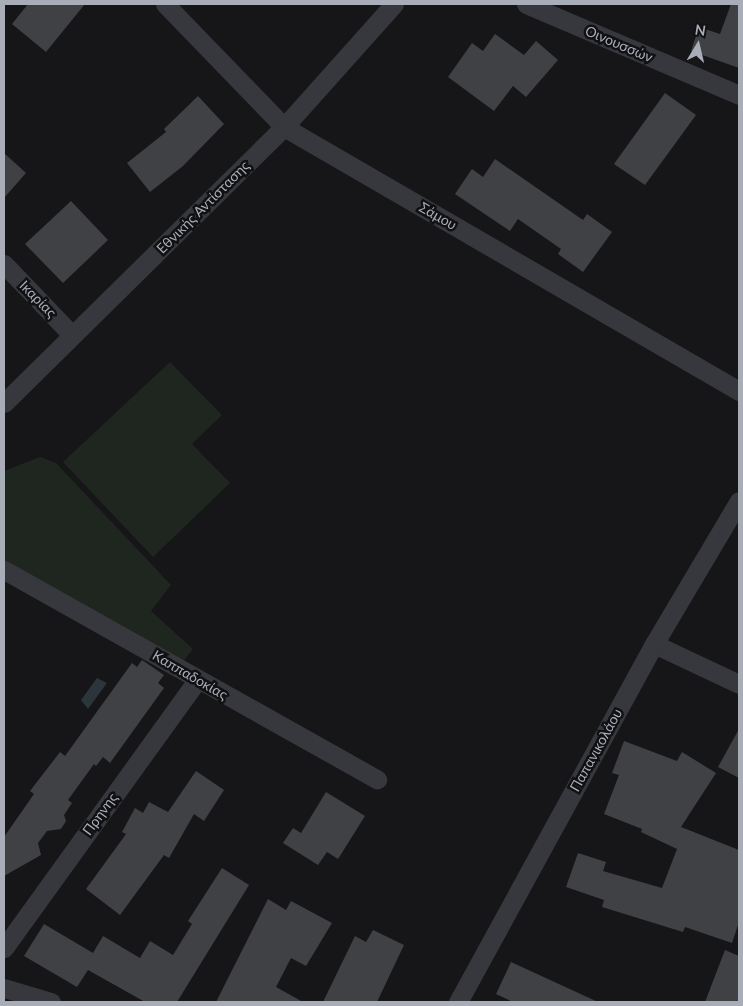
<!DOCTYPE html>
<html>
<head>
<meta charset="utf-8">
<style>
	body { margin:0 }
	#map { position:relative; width:743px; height:1006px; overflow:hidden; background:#161618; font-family:Lato,sans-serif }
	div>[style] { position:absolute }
	.green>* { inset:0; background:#1e261f }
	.water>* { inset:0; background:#2c353c }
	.building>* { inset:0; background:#404145 }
	.street>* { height:19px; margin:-9.5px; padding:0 9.5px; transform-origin:9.5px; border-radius:9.5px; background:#37383d }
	span { translate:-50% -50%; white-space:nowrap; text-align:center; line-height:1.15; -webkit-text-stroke:5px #111113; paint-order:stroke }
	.street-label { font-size:14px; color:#a8adb8 }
	.frame { position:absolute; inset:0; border:5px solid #a8adb8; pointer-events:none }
	.north { position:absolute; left:673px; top:20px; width:50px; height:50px; -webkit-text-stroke:4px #111113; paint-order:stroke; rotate:9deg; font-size:14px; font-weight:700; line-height:20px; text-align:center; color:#a8adb8 }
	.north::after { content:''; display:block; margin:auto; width:18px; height:22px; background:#a8adb8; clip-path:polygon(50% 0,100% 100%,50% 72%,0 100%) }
</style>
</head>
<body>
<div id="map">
	<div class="green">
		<i style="clip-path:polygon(170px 362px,222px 415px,192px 444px,230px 483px,153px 557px,63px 462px)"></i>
		<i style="clip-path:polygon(40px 457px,56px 463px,171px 585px,151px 611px,193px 649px,178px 668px,4px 572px,4px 471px)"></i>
	</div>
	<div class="water">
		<i style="clip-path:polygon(97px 678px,107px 683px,88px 709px,81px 700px)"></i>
	</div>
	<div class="building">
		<i style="clip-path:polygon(28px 4px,85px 4px,46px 52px,12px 24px)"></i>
		<i style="clip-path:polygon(731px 4px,739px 4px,739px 68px,691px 51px,699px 27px,720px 34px)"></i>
		<i style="clip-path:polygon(495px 34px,524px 55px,536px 41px,558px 60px,526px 97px,513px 86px,494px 111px,448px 77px,472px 43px,483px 51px)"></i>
		<i style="clip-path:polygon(665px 93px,696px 115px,645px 185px,614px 164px)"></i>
		<i style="clip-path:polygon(198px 96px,224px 124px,183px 166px,150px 192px,127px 163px,166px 132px,164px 129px)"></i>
		<i style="clip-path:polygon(4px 153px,26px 173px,4px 198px)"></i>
		<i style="clip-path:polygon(495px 159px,583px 220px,587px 214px,612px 232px,583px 272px,558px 254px,561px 249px,518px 219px,510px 231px,455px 194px,472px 169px,483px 177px)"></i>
		<i style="clip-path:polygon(71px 201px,108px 240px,63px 283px,25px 244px)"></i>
		<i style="clip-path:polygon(142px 660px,164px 675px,158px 683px,164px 688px,110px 763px,103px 757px,96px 766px,94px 764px,68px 800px,72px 803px,64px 815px,66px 821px,61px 829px,47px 831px,38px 843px,41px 855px,4px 876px,4px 837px,34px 794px,30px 791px,60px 752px,65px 756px,132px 663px,137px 667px)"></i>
		<i style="clip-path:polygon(739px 729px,739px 778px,718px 767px)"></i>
		<i style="clip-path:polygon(624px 741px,677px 761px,682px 752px,716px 773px,681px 827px,739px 850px,739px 922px,732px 943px,685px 927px,683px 932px,602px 907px,604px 900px,566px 887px,578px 853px,606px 862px,603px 871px,662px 888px,677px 849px,641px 832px,642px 829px,604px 814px,619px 775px,612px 773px)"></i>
		<i style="clip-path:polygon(196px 771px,224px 790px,204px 821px,194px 814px,169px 858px,164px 855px,120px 915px,86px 889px,126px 834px,122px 832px,135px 808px,143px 813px,149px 802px,168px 812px)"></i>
		<i style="clip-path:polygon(326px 792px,365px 816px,338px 859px,327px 852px,318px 865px,283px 843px,293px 828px,301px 833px)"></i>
		<i style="clip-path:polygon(222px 868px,249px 885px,177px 1002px,145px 1002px,88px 970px,77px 987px,24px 956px,44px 924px,93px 953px,103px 936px,140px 958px,150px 941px,173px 955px,192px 924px,188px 921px)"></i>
		<i style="clip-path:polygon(268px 899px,286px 910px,291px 901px,332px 923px,306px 966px,291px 958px,276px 987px,303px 1002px,216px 1002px)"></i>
		<i style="clip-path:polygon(373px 930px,404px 945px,377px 1002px,323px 1002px,355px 936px,366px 942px)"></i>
		<i style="clip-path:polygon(725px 950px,739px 956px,739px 1002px,705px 1002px)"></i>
		<i style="clip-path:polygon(511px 962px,598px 1002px,513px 1002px,496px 994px)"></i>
	</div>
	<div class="street">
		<i style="left:165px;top:4px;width:171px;rotate:45.9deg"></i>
		<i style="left:284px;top:127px;width:526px;rotate:30.12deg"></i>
		<i style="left:526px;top:4px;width:232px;rotate:23.1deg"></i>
		<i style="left:4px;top:264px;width:98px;rotate:46.2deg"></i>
		<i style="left:4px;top:403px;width:393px;rotate:-44.6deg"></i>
		<i style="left:284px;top:127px;width:165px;rotate:-48.2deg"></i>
		<i style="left:4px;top:570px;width:428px;rotate:29.3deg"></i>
		<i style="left:654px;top:644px;width:94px;rotate:25.2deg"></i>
		<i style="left:4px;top:948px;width:330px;rotate:-54.2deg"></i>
		<i style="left:4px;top:988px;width:49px;rotate:16.6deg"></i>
		<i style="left:458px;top:1002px;width:408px;rotate:-61.3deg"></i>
		<i style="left:654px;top:644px;width:166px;rotate:-59.3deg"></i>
	</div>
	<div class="street-label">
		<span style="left:619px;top:44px;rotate:23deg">Οινουσσών</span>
		<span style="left:203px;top:207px;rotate:-45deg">Εθνικής Αντίστασης</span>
		<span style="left:438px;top:216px;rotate:30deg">Σάμου</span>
		<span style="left:38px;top:299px;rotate:45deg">Ικαρίας</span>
		<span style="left:190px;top:675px;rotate:30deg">Καππαδοκίας</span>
		<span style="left:596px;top:750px;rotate:-61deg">Παπανικολάου</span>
		<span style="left:100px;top:814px;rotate:-54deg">Πρηνης</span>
	</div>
	<div class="frame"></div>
	<div class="north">N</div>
</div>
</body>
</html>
